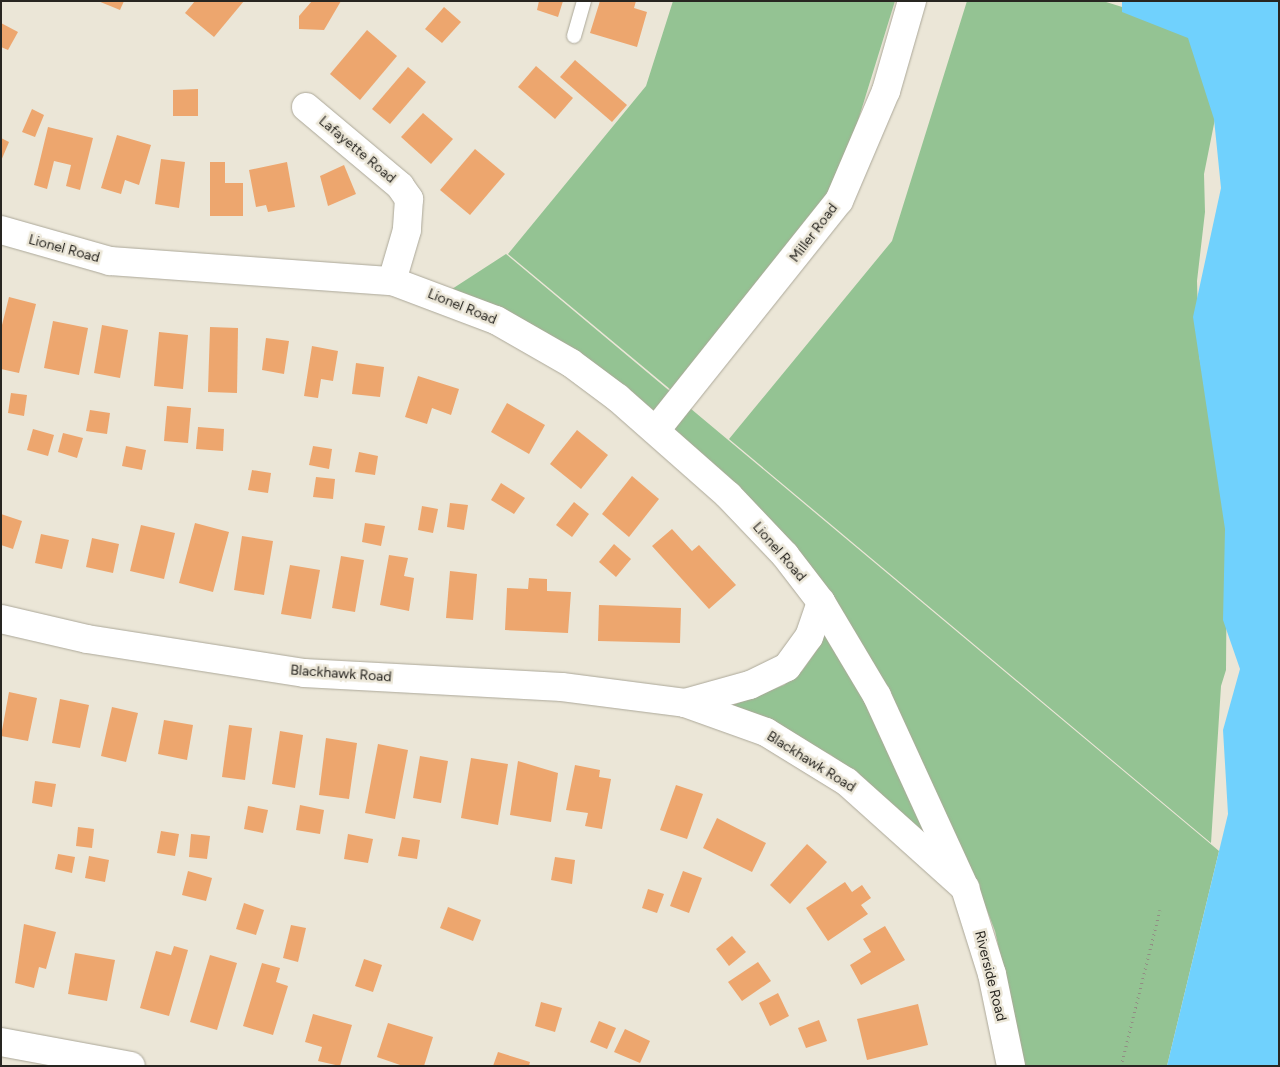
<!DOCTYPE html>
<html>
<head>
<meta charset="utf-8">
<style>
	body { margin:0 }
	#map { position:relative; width:1280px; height:1067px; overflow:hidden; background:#ebe6d7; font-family:Figtree,sans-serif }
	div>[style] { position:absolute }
	.green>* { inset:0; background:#94c393 }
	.water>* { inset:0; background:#70d1fd }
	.building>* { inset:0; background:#eda66e }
	.path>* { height:3px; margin-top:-1.5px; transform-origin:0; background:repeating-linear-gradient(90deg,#928e84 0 1px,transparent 0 5px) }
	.roads { filter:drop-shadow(0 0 1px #aca899) drop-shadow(0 0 1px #aca899) }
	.service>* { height:14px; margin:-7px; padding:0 7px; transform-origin:7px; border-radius:7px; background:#fff }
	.minor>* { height:28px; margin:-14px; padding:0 14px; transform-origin:14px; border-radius:14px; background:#fff }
	.tertiary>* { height:28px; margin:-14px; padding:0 14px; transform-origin:14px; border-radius:14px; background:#fff }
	span { translate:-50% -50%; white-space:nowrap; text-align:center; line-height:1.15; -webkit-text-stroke:5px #ebe6d7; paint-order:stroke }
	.street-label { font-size:14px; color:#282621 }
	.frame { position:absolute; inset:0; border:2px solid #282621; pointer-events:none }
</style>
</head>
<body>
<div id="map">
	<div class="green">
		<i style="clip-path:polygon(673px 1px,895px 1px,831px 208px,677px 395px,508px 254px,646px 86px)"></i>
		<i style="clip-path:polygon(967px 1px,1103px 1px,1202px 32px,1215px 119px,1204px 174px,1205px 212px,1197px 281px,1199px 355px,1218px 458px,1227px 537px,1226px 670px,1221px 686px,1211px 843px,729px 439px,892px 241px)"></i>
		<i style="clip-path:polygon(506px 254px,1219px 851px,1167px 1066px,1025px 1066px,995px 931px,973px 874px,831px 755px,728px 707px,784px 685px,802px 671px,819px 647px,836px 603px,760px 511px,685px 439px,611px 378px,499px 308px,452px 289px)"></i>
	</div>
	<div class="water">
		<i style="clip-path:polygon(1122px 1px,1279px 1px,1279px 1066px,1167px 1066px,1228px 814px,1223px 730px,1240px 669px,1223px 620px,1225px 529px,1193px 317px,1221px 188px,1214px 119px,1188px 38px,1122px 12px)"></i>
	</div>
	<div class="building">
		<i style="clip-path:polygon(98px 1px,124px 1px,120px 10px)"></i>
		<i style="clip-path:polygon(195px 1px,244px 1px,214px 37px,185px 13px)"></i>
		<i style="clip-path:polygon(312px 1px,341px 1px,324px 30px,299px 29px,299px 16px)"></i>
		<i style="clip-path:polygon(539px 1px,563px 1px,558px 17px,537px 10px)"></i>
		<i style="clip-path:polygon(600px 1px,636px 1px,634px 8px,647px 12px,637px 47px,590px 33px)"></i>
		<i style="clip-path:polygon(444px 7px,461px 22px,442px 43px,425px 29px)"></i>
		<i style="clip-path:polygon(1px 23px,18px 32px,8px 50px,1px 47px)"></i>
		<i style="clip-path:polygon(367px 30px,397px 56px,360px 100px,330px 74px)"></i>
		<i style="clip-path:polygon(575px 60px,627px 105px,612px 122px,560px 77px)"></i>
		<i style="clip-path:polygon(536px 66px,573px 98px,555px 119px,518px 87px)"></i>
		<i style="clip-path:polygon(408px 67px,426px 82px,390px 124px,372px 109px)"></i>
		<i style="clip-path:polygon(198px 89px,198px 116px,173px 116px,173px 90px)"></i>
		<i style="clip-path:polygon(32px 109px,44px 115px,35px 137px,22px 132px)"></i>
		<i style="clip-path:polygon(423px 113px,453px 139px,431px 164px,401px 137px)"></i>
		<i style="clip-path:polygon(48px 127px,93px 138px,80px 190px,66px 186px,71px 165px,54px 161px,47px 189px,34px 185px)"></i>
		<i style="clip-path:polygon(117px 135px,151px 145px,139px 185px,125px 180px,121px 194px,101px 188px)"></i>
		<i style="clip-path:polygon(1px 138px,9px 142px,1px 161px)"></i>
		<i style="clip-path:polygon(475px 149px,505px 174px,470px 215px,440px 190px)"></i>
		<i style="clip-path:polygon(161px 159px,185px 162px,179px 208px,155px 204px)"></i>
		<i style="clip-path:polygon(210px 162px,225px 162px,225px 183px,243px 183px,243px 216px,210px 216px)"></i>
		<i style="clip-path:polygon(287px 162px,295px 207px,268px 212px,266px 205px,256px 207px,249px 170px)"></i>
		<i style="clip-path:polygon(344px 165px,356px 194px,328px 206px,320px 176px)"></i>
		<i style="clip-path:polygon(9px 297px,36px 304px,19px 373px,1px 369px,1px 329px)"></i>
		<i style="clip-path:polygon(53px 321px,88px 328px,79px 375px,44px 368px)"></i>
		<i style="clip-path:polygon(102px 325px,128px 330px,120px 378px,94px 373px)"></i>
		<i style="clip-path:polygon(210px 327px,238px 328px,237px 393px,208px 392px)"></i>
		<i style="clip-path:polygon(159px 332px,188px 335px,183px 389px,154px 386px)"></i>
		<i style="clip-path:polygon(266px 338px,289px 341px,284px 374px,262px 370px)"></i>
		<i style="clip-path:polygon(312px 346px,338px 351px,333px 381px,321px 379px,318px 398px,304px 396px)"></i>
		<i style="clip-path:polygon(356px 363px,384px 367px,380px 397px,352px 394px)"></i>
		<i style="clip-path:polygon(418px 376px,459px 389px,451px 415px,432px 408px,427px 424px,405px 417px)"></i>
		<i style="clip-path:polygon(11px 393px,27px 395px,24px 416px,8px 413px)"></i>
		<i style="clip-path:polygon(507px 403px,545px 425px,529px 454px,491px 432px)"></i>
		<i style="clip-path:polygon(167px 406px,191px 408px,188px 443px,164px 441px)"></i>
		<i style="clip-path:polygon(90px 410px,110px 413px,107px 434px,86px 431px)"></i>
		<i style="clip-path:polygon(198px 427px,224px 429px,223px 451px,196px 449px)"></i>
		<i style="clip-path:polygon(33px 429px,54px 435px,48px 456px,27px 450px)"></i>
		<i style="clip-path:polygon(577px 430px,608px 455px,581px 489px,550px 464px)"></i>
		<i style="clip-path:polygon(63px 433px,83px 438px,77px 458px,58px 452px)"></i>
		<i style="clip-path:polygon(126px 446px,146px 450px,142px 470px,122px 466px)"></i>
		<i style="clip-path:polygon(313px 446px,332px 449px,329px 469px,309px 465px)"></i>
		<i style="clip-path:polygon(359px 452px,378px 456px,375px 475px,355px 472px)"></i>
		<i style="clip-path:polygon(252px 470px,271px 473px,268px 493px,248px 490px)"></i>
		<i style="clip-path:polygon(632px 476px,659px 499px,629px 537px,602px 514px)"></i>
		<i style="clip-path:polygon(316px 477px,335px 479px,333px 499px,313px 497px)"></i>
		<i style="clip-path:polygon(501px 483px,525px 498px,514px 514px,491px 500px)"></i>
		<i style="clip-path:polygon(574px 502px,589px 514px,572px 537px,556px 525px)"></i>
		<i style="clip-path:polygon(450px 503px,468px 505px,464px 530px,447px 527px)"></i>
		<i style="clip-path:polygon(422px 506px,438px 509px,433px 533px,418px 530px)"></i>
		<i style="clip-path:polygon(1px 514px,22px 521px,13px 549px,1px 545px)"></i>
		<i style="clip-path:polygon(195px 523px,229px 532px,213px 592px,179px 583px)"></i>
		<i style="clip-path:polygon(365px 523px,385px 526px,381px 546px,362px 542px)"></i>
		<i style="clip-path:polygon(141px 525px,175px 533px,164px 579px,130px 571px)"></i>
		<i style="clip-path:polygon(672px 529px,692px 551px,699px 545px,736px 585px,709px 609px,652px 546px)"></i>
		<i style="clip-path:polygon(41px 534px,69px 540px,62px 569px,35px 563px)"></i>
		<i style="clip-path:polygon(242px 536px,273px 541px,264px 595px,234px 590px)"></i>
		<i style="clip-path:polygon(92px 538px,119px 544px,113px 573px,86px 567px)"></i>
		<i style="clip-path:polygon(614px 544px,631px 559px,616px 577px,599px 562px)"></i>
		<i style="clip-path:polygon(389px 555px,408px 558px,404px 576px,414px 578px,409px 611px,380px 605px)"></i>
		<i style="clip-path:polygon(341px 556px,364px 560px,355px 612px,332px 608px)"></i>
		<i style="clip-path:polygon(290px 565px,320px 570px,311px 619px,281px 614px)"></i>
		<i style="clip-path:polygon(450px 571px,477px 574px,473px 620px,446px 618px)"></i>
		<i style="clip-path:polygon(529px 578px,547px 579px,547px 591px,571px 592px,568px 633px,505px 630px,507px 588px,528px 589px)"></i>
		<i style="clip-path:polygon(599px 605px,681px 608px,680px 643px,598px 641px)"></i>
		<i style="clip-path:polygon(9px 692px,37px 698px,28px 741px,1px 736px)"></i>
		<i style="clip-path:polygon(60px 699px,89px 705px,80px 748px,52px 743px)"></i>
		<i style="clip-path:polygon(112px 707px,138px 713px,126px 762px,101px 756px)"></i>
		<i style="clip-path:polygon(164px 720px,193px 725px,187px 760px,158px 754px)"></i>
		<i style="clip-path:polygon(229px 725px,252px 728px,245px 780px,222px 777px)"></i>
		<i style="clip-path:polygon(280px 731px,303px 735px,295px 788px,272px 784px)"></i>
		<i style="clip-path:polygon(326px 738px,357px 743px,349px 799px,319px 795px)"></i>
		<i style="clip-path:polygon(378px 744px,408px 750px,395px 819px,365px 813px)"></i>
		<i style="clip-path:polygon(420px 756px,448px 761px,441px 803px,413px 798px)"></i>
		<i style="clip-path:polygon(471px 758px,508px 764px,498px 825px,461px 818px)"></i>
		<i style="clip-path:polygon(518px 761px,558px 773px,551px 822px,510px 815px)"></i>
		<i style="clip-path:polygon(575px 765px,600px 770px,599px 777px,611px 779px,602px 829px,585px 826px,588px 813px,566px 810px)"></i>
		<i style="clip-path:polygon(35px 781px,56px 784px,52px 807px,32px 803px)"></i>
		<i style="clip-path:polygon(676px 785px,703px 794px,687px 839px,660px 830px)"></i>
		<i style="clip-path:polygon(300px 805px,324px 810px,320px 834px,296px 830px)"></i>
		<i style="clip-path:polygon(248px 806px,268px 810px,263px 833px,244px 829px)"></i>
		<i style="clip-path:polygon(717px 818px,766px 843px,752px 872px,703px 848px)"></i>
		<i style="clip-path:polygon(78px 827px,94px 829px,92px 848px,76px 846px)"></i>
		<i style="clip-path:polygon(161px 831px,179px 834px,175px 856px,157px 853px)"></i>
		<i style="clip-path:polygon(191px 834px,210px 836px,207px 859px,189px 857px)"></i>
		<i style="clip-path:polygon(348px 834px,373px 839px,368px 863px,344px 859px)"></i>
		<i style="clip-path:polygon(402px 837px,420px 840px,417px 859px,398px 856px)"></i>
		<i style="clip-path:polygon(807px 844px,827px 862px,790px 904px,770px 885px)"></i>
		<i style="clip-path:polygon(58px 854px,75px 857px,72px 873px,55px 869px)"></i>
		<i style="clip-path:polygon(89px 856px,109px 860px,105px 882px,85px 878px)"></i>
		<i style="clip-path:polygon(555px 857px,575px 860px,572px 884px,551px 880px)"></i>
		<i style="clip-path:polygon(188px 871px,212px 878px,206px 901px,182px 895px)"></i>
		<i style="clip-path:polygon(683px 871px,702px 878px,689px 913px,670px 906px)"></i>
		<i style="clip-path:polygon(845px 882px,852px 892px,862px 885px,871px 898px,861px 905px,868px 914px,828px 941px,806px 908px)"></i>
		<i style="clip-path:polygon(648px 889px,664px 894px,657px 913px,642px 908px)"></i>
		<i style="clip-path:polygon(244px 903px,264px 910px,256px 935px,236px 929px)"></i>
		<i style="clip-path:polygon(448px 907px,481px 920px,473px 941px,440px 928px)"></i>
		<i style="clip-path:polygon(24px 924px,56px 932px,46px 969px,39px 967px,34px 988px,15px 983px)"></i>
		<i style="clip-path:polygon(291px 925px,306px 928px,298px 962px,283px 958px)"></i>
		<i style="clip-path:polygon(885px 926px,905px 960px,861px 985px,850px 965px,871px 952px,863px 939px)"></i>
		<i style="clip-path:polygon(732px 936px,746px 952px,729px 966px,716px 949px)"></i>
		<i style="clip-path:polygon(174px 946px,188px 950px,169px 1016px,140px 1008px,156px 951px,171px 955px)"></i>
		<i style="clip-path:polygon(75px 953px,115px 960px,107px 1001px,68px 994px)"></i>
		<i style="clip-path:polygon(210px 955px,237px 963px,217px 1030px,190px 1022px)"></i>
		<i style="clip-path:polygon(364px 959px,382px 965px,373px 992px,355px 986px)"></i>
		<i style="clip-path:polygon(758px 962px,771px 981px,742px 1001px,728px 982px)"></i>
		<i style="clip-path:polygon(262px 963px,280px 968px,276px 982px,288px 986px,273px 1035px,243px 1026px)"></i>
		<i style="clip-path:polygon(778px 993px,789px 1016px,770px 1026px,759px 1003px)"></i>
		<i style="clip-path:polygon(541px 1002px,562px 1008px,555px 1032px,535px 1026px)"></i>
		<i style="clip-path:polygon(918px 1004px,928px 1045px,867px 1060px,857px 1019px)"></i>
		<i style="clip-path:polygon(313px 1014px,352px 1025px,340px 1066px,318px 1061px,322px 1047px,305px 1042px)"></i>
		<i style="clip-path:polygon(819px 1020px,827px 1041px,806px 1048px,798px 1028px)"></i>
		<i style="clip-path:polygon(599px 1021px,616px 1028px,607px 1049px,590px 1042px)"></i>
		<i style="clip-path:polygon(388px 1023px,433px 1037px,424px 1066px,403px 1066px,377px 1057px)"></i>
		<i style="clip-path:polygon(625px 1029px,650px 1041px,640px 1063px,614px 1052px)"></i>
		<i style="clip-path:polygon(498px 1052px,530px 1062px,529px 1066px,493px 1066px)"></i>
	</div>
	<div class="path">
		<i style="left:1121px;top:1066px;width:161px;rotate:-76deg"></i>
	</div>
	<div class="roads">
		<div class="service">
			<i style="left:574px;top:36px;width:36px;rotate:-74deg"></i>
		</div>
		<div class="minor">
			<i style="left:306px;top:107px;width:123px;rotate:40deg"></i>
			<i style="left:400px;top:186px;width:16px;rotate:55deg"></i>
			<i style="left:409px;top:199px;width:31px;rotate:94deg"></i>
			<i style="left:407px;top:230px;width:53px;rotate:106.4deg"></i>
			<i style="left:656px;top:430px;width:293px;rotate:-51.4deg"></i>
			<i style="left:839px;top:201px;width:120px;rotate:-66.9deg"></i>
			<i style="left:886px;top:91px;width:94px;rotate:-73.9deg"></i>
			<i style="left:1px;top:619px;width:88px;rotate:13.1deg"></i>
			<i style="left:87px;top:639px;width:220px;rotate:8.9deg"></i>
			<i style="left:304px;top:673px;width:258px;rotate:3.1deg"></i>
			<i style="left:562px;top:687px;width:124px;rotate:7.4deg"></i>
			<i style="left:685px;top:703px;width:86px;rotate:19.7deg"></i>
			<i style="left:766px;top:732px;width:95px;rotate:31.7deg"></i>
			<i style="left:847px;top:782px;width:159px;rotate:41.9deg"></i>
			<i style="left:685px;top:703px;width:67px;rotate:-15.5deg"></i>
			<i style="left:750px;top:685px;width:41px;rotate:-25.9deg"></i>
			<i style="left:787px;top:667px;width:37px;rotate:-54deg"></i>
			<i style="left:809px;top:637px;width:37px;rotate:-71deg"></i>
			<i style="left:1px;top:1042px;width:132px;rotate:10.5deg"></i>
		</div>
		<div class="tertiary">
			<i style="left:1px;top:230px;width:113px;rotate:15.9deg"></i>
			<i style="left:110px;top:261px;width:283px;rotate:4.1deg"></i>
			<i style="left:392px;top:281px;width:111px;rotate:20.6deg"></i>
			<i style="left:496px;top:320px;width:86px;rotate:29.8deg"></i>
			<i style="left:571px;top:363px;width:59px;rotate:36.7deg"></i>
			<i style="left:618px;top:398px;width:147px;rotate:41.4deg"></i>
			<i style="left:728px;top:495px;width:83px;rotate:46.5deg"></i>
			<i style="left:785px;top:555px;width:59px;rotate:52.5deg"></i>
			<i style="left:821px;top:602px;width:109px;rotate:59.2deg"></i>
			<i style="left:877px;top:696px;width:211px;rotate:65.4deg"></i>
			<i style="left:965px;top:888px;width:90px;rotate:72.6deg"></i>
			<i style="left:992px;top:974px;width:94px;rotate:78.3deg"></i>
		</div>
	</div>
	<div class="street-label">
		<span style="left:357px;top:150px;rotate:40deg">Lafayette Road</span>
		<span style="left:814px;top:233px;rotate:-53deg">Miller Road</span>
		<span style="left:64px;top:249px;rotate:15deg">Lionel Road</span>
		<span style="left:462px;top:307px;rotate:22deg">Lionel Road</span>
		<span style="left:779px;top:552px;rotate:49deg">Lionel Road</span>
		<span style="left:341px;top:674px;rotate:4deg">Blackhawk Road</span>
		<span style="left:811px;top:762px;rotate:32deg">Blackhawk Road</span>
		<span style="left:990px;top:976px;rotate:76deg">Riverside Road</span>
	</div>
	<div class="frame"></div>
</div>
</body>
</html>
